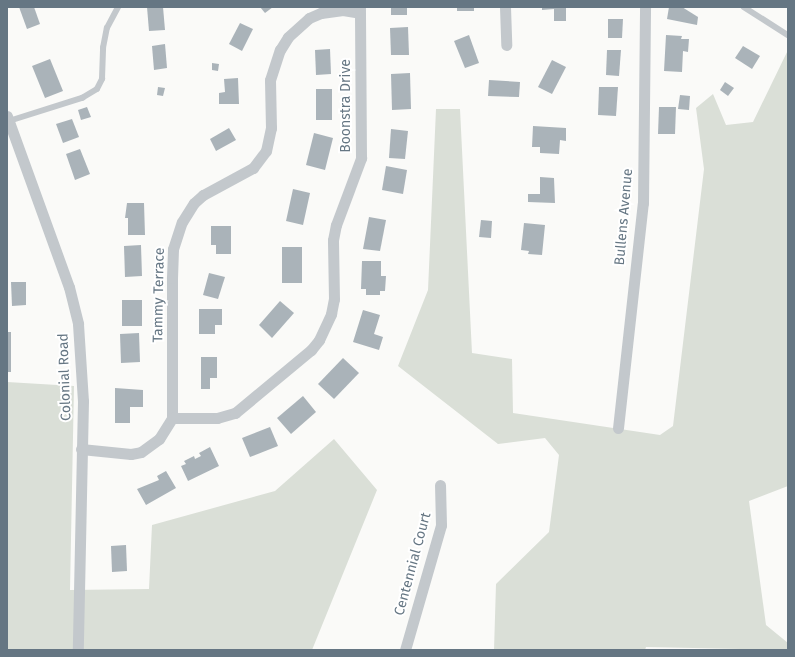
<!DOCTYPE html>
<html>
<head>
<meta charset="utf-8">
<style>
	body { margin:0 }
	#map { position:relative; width:795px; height:657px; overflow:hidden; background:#fafaf8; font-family:"Fira Sans",sans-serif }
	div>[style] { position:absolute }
	.green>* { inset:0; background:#dadfd7 }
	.building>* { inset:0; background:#aab3b9 }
	.service>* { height:5.5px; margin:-2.75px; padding:0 2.75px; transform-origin:2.75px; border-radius:2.75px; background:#c3c8cc }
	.minor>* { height:11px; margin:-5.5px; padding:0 5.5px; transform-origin:5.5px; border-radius:5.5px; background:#c3c8cc }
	span { translate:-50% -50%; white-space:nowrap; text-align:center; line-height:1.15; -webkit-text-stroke:4px #fff; paint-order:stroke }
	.street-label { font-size:14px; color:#657683 }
	.frame { position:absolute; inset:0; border:8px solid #657683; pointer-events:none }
</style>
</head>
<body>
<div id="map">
	<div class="green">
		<i style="clip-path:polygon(788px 50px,788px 486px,749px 501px,766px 625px,788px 643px,788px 650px,646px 647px,645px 650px,494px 650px,496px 584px,549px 532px,559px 455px,545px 438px,498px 444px,398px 366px,428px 290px,436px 109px,460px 109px,472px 353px,512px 359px,513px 413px,660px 435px,673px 426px,704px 169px,696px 108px,713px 94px,726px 125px,753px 122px)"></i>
		<i style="clip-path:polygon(7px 382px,74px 386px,70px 590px,149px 589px,152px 525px,275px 491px,334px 439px,377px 490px,312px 650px,7px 650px)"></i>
	</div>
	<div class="building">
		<i style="clip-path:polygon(19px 7px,34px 7px,40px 24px,27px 29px)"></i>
		<i style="clip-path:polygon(147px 7px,163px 7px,165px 30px,149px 31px)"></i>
		<i style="clip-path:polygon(260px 7px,273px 7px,265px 13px)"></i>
		<i style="clip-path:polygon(391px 7px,407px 7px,407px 15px,391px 15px)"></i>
		<i style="clip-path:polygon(457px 7px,474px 7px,474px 11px,457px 11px)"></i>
		<i style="clip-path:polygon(542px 7px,566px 7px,566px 21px,554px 21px,554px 9px,542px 10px)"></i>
		<i style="clip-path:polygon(669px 7px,682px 7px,698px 17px,697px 25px,667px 19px)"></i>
		<i style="clip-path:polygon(608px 19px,623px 19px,622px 38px,608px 38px)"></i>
		<i style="clip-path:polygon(240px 23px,253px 29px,242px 51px,229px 44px)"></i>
		<i style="clip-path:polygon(408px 27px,409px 55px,391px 55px,390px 28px)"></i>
		<i style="clip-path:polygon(469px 35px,479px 63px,465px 68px,454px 41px)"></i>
		<i style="clip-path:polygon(666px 35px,682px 36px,681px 39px,689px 39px,688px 52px,683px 51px,682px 72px,664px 71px)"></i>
		<i style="clip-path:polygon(165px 44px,167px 68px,154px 70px,152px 46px)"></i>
		<i style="clip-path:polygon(743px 46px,760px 56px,752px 69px,735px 58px)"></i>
		<i style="clip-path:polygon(330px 49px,331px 74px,316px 75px,315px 50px)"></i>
		<i style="clip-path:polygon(607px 50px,621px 50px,619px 76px,606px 75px)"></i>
		<i style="clip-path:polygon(50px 59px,63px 91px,45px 98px,32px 66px)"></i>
		<i style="clip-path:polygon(552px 60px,566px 67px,552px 94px,538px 87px)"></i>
		<i style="clip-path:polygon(212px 63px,219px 64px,218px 71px,212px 70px)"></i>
		<i style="clip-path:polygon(410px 73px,411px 109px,392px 110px,391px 74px)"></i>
		<i style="clip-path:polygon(238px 78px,239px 104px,219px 104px,219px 93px,225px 92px,224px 79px)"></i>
		<i style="clip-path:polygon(489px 80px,520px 82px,519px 97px,488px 96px)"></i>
		<i style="clip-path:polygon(725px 82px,734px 88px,728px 96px,720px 90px)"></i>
		<i style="clip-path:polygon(158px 87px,165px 88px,163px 96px,157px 95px)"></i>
		<i style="clip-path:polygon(599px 87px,618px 87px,616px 116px,598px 115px)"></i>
		<i style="clip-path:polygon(316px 89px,332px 89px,332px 120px,316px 120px)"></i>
		<i style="clip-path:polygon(680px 95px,690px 96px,689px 110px,678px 109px)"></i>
		<i style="clip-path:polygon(87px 107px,91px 117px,81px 120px,78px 110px)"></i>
		<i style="clip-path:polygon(659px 107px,676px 107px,675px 134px,658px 134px)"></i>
		<i style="clip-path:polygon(72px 119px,79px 137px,63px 143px,56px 124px)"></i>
		<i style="clip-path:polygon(533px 126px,566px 128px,566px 141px,560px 140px,559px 154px,540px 153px,540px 147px,532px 147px)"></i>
		<i style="clip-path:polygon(229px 128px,236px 140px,216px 151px,210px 139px)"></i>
		<i style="clip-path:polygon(391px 129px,408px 131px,405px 159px,389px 158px)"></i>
		<i style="clip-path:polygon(314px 133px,333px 138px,325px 170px,306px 165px)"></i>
		<i style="clip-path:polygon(80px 149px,90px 174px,75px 180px,66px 154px)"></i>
		<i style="clip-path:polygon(386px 166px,407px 170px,403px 194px,382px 190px)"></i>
		<i style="clip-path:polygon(540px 177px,554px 178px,555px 203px,528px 202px,528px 194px,540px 194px)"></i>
		<i style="clip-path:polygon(293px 189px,310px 193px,303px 225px,286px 221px)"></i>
		<i style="clip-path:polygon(127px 203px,144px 203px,145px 235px,128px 235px,128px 218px,125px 218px)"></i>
		<i style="clip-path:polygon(369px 217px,386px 220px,380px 251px,363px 249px)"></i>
		<i style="clip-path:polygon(481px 220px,492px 221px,491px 238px,479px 237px)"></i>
		<i style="clip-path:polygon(524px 223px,545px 225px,542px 255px,528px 254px,529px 251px,521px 250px)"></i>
		<i style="clip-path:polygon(211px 226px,231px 226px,231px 254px,216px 254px,216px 245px,211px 245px)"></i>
		<i style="clip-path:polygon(141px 245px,142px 276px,125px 277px,124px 246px)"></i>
		<i style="clip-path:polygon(282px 247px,302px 247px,302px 283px,282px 283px)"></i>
		<i style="clip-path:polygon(362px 261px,381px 261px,381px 276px,386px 276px,385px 291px,380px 291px,380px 295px,366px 295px,366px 289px,361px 289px)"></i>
		<i style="clip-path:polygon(209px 273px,225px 277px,218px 299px,203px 295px)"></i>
		<i style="clip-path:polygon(11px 282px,26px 282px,26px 305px,12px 306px)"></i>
		<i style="clip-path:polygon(122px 300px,142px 300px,142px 326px,122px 326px)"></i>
		<i style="clip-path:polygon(280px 301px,294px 313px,272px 338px,259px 325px)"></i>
		<i style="clip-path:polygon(199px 309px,222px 309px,222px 325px,215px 325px,215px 334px,199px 334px)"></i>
		<i style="clip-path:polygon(363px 310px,380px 315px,374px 334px,383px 337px,379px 350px,353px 342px)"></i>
		<i style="clip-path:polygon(7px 332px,11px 332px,11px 372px,7px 372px)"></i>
		<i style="clip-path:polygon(139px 333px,140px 362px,121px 363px,120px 334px)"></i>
		<i style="clip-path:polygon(201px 357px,217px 357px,217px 378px,210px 378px,210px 389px,201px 389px)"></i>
		<i style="clip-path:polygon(343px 358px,359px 373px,334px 399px,318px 384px)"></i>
		<i style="clip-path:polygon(115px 388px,143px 390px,143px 407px,130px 407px,130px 423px,115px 423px)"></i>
		<i style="clip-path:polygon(303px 396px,316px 412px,291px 434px,277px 418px)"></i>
		<i style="clip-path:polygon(270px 427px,278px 446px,250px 457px,242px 438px)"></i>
		<i style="clip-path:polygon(210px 447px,219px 466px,188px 481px,181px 466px,186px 464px,184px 461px,194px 456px,195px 459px,201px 456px,199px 453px)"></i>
		<i style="clip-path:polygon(166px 471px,176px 488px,146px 505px,137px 489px,159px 480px,157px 476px)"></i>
		<i style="clip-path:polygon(126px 545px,127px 571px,112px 572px,111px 546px)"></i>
	</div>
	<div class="service">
		<i style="left:744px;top:7px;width:52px;rotate:32.5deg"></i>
		<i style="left:9px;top:121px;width:77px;rotate:-17.5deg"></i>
		<i style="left:82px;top:98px;width:17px;rotate:-31deg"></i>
		<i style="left:97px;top:89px;width:11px;rotate:-63deg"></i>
		<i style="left:102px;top:79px;width:31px;rotate:-88deg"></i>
		<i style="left:103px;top:48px;width:20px;rotate:-79deg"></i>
		<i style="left:107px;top:28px;width:24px;rotate:-62deg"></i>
	</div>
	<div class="minor">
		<i style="left:505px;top:7px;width:38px;rotate:88deg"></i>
		<i style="left:7px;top:116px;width:182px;rotate:70.1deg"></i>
		<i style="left:69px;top:287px;width:38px;rotate:76deg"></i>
		<i style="left:78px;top:324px;width:77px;rotate:86.3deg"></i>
		<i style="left:83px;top:401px;width:249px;rotate:91.2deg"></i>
		<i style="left:172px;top:418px;width:140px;rotate:-90deg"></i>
		<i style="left:172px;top:278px;width:29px;rotate:-88deg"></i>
		<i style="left:173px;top:249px;width:28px;rotate:-72deg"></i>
		<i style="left:182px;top:222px;width:22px;rotate:-58deg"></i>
		<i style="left:194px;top:203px;width:12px;rotate:-42deg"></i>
		<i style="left:203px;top:195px;width:57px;rotate:-28.4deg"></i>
		<i style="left:253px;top:168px;width:21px;rotate:-53deg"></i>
		<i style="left:266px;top:151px;width:24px;rotate:-78deg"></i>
		<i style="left:271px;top:128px;width:48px;rotate:-91.2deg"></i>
		<i style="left:270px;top:80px;width:32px;rotate:-72deg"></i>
		<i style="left:280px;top:50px;width:15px;rotate:-58deg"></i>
		<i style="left:288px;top:37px;width:28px;rotate:-42deg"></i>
		<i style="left:309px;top:18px;width:13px;rotate:-23deg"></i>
		<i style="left:321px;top:13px;width:22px;rotate:-8deg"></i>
		<i style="left:343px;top:10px;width:17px;rotate:10deg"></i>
		<i style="left:618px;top:428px;width:226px;rotate:-83.7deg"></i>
		<i style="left:643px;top:203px;width:196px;rotate:-89.4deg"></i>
		<i style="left:81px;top:449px;width:50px;rotate:5.7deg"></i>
		<i style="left:131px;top:454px;width:10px;rotate:-11deg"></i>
		<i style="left:141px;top:452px;width:22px;rotate:-36deg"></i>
		<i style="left:159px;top:439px;width:25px;rotate:-58deg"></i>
		<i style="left:172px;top:418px;width:45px"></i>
		<i style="left:217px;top:418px;width:19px;rotate:-16deg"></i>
		<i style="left:235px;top:413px;width:99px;rotate:-39.7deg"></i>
		<i style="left:311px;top:350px;width:13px;rotate:-51deg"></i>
		<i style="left:319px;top:340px;width:29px;rotate:-65deg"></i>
		<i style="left:331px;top:314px;width:15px;rotate:-79deg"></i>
		<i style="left:334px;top:299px;width:59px;rotate:-91deg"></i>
		<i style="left:333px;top:240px;width:15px;rotate:-79deg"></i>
		<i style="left:336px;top:225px;width:72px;rotate:-69.5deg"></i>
		<i style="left:361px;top:158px;width:151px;rotate:-90.4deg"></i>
		<i style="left:405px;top:650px;width:130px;rotate:-73.9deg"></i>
		<i style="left:441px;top:525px;width:40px;rotate:-91.4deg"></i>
	</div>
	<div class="street-label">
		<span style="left:346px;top:106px;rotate:-90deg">Boonstra Drive</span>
		<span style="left:624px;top:217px;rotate:-85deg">Bullens Avenue</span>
		<span style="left:159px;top:295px;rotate:-89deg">Tammy Terrace</span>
		<span style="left:65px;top:377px;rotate:-92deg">Colonial Road</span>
		<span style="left:413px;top:564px;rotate:-75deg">Centennial Court</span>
	</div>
	<div class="frame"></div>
</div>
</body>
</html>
